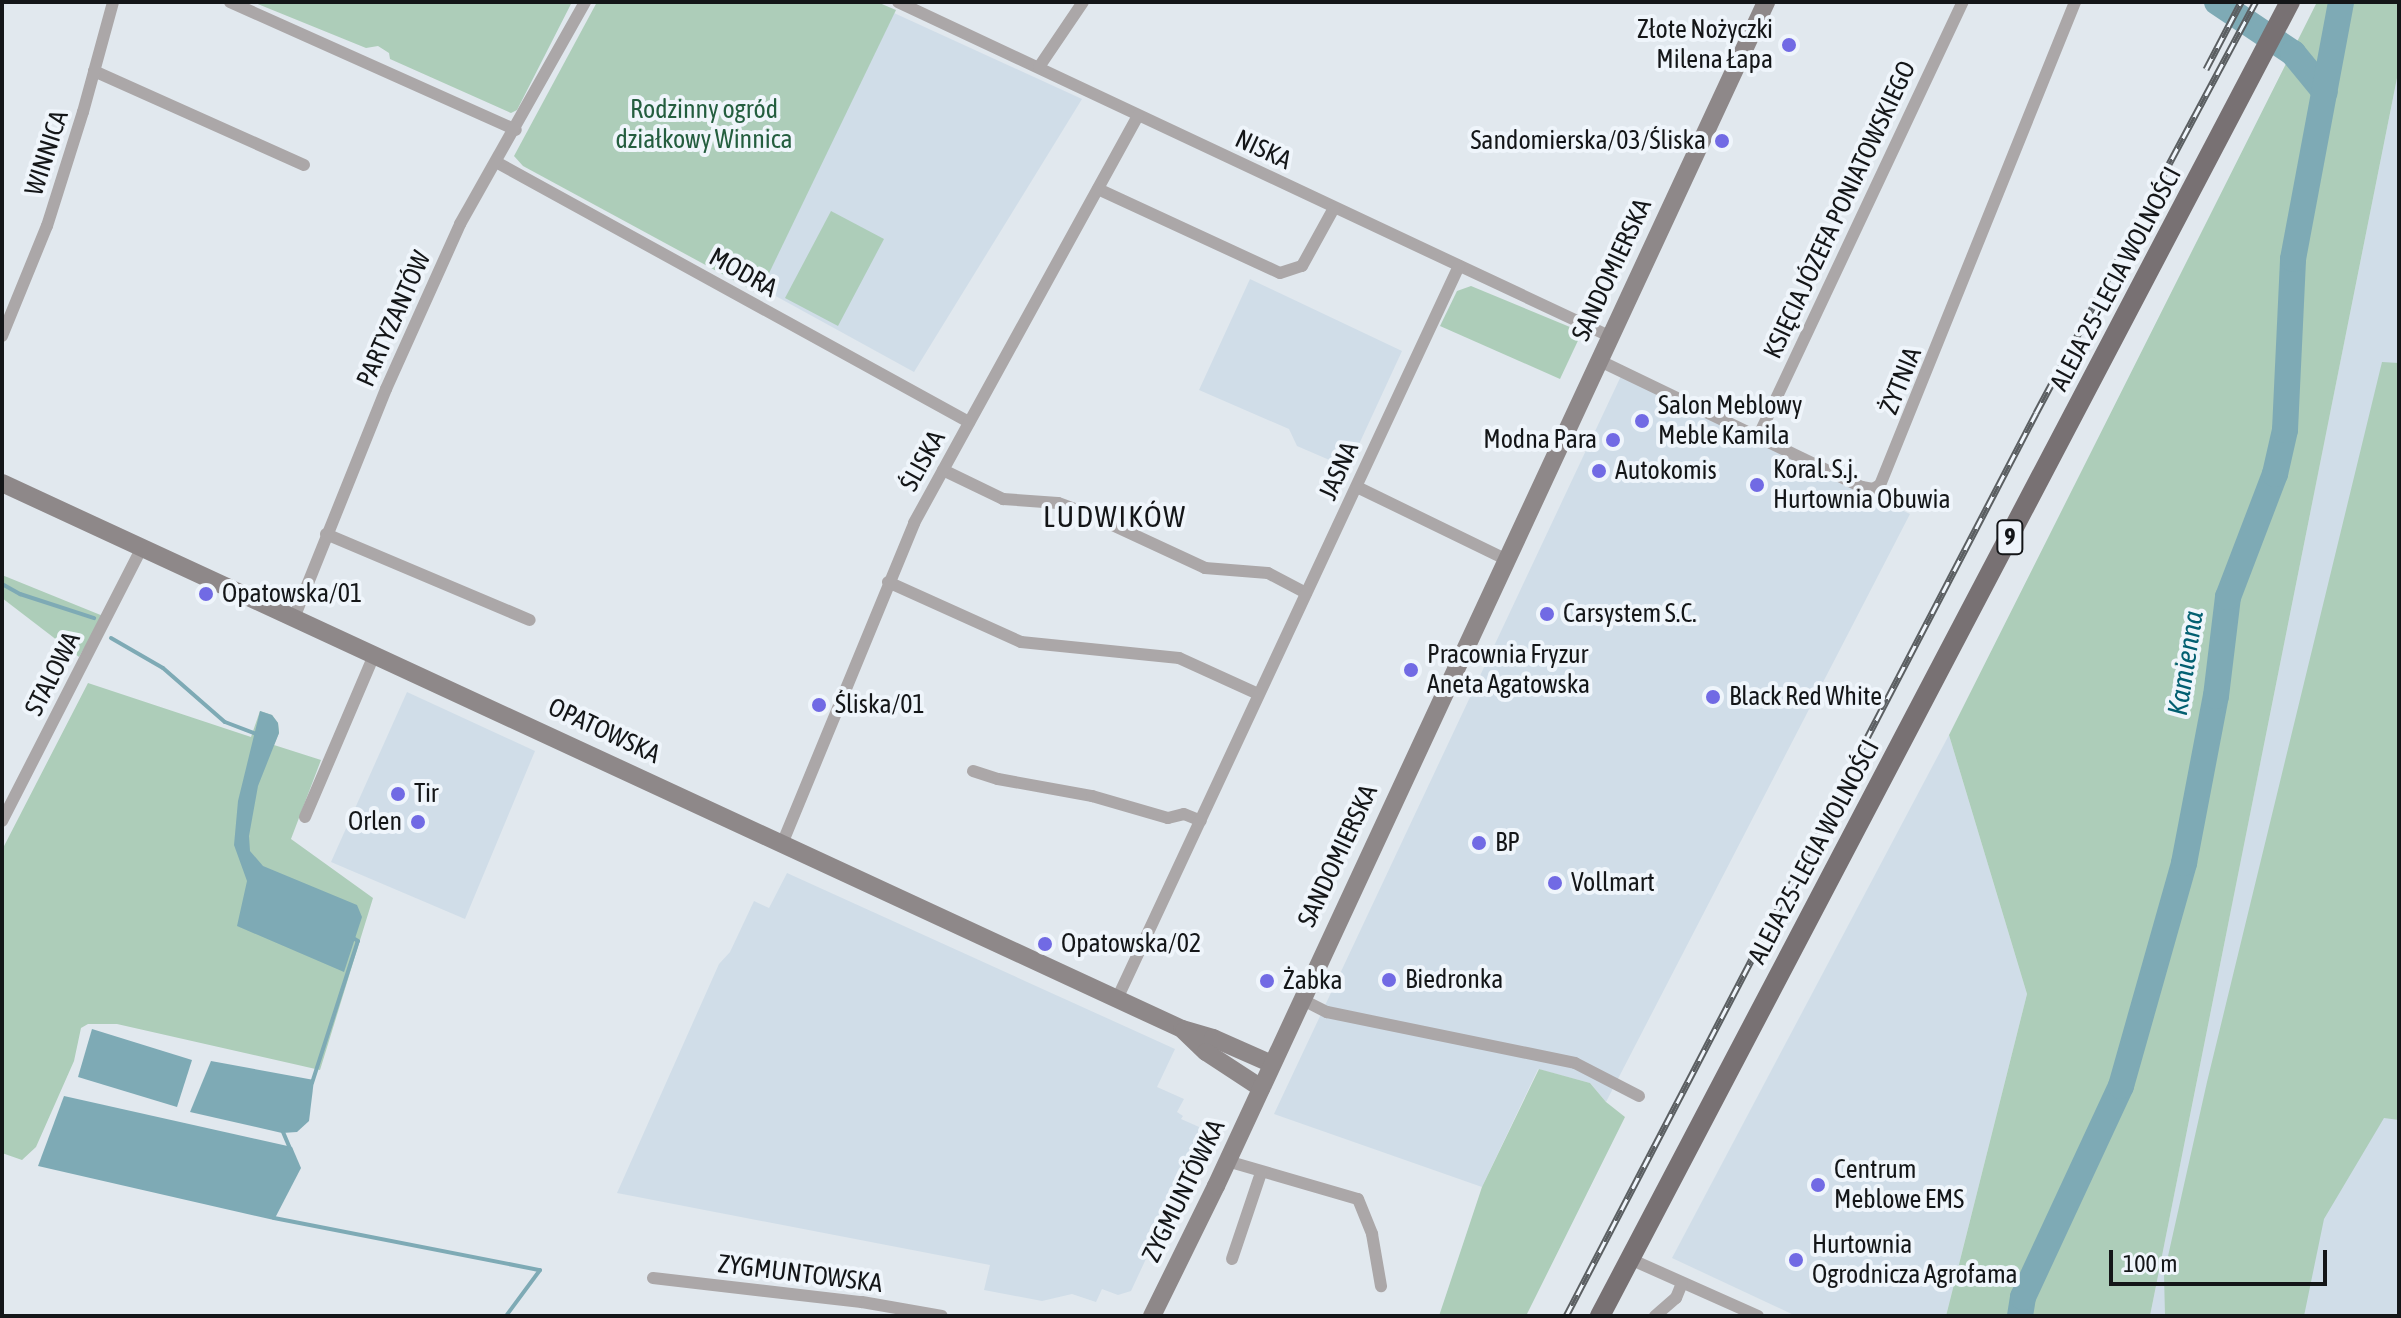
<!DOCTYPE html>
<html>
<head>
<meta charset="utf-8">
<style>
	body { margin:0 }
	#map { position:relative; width:2401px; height:1318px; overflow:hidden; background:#e1e8ee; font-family:"Asap Condensed",sans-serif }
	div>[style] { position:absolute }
	.built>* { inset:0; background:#d0dde8 }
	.green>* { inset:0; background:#adcdb9 }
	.water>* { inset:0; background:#7eaab5 }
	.stream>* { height:4px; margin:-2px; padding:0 2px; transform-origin:2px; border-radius:2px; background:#7eaab5 }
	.river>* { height:26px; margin:-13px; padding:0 13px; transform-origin:13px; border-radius:13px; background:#7eaab5 }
	.street>* { height:12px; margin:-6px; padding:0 6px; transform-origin:6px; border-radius:6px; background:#aba7a8 }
	.secondary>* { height:18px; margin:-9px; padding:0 9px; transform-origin:9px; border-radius:9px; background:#8e8889 }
	.primary>* { height:20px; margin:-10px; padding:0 10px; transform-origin:10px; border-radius:10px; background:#787173 }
	.rail>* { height:7px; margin-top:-3.5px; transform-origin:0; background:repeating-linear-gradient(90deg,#eff5fb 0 12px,#5b5f62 0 24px); box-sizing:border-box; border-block:2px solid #5b5f62 }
	.dots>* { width:22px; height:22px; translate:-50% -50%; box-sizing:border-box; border:4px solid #eff5fb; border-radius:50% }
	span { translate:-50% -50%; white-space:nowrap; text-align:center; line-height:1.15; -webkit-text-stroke:8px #eff5fb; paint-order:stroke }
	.shield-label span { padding:2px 6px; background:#eff5fb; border:2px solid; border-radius:6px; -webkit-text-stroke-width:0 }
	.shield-label { font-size:24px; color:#141618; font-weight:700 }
	.poi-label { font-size:26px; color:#141618 }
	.right { translate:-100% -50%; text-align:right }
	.left { translate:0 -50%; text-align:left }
	.park-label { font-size:26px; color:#245e3f }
	.street-label { font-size:26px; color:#141618 }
	.water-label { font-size:28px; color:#025f71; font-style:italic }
	.quarter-label { font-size:30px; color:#141618; letter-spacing:2px }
	.frame { position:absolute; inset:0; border:4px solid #141618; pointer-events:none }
	.scale { position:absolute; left:2109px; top:1250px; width:218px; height:36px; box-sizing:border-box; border:4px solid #141618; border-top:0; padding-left:10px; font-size:24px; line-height:28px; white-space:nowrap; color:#141618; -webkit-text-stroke:6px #eff5fb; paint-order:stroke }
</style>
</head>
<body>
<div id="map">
	<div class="built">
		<i style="clip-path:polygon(894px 13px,1082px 99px,914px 372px,761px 288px)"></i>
		<i style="clip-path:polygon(2399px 68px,2399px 1316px,2150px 1316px)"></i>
		<i style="clip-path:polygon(1250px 279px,1402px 351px,1348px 468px,1297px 446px,1289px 429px,1199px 390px)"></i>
		<i style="clip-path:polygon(1621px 376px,1910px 514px,1606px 1102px,1590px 1083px,1538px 1069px,1482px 1187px,1274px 1114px)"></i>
		<i style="clip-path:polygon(407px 692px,535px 751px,465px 919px,331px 862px)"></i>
		<i style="clip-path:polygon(1949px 735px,2027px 994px,1946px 1316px,1796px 1316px,1672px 1258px)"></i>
		<i style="clip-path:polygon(787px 873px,1175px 1049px,1157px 1087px,1184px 1099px,1177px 1112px,1183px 1116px,1181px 1119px,1206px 1130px,1131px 1291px,1118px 1295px,1102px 1289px,1096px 1302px,1072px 1294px,1042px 1301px,984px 1290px,990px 1265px,617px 1193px,719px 964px,730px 952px,754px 901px,769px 908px)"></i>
	</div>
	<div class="green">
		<i style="clip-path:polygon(253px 2px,572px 2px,517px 110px,511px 113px,390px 59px,389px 53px,378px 46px,366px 48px)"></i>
		<i style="clip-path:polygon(597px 2px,877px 2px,896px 10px,759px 294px,523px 166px,514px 156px)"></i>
		<i style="clip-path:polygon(2317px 2px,2399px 2px,2399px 68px,2150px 1316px,1946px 1316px,2027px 994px,1949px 735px)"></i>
		<i style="clip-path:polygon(831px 211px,884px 239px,838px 326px,785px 298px)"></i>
		<i style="clip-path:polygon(1471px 286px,1582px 332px,1560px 379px,1440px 326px,1457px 291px)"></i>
		<i style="clip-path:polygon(2382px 362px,2399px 363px,2399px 1120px,2384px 1118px,2324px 1219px,2304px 1316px,2165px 1316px,2164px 1274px,2207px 1082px)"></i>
		<i style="clip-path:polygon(2px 575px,103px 616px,79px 657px,2px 598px)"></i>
		<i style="clip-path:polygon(88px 683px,251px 737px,260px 711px,272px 715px,278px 723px,279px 733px,274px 745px,321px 760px,291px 839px,373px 898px,320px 1070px,117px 1024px,88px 1024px,81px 1028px,74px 1061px,36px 1147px,22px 1160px,2px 1153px,2px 850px)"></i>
		<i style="clip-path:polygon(1539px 1069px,1590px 1083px,1606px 1102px,1625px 1117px,1526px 1316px,1439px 1316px,1482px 1187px)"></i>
	</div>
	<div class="water">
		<i style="clip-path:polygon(260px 711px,272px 715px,278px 723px,279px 733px,258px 786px,249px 836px,250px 851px,263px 866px,357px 905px,362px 917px,344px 972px,237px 926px,247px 881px,234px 845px,238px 801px)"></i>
		<i style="clip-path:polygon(92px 1029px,192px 1060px,177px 1107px,78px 1077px)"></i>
		<i style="clip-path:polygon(211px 1061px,314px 1080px,309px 1121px,297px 1132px,282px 1133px,190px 1112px)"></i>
		<i style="clip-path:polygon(64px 1096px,292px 1147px,301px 1168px,274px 1220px,38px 1166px)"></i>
	</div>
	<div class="stream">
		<i style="left:2px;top:584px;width:21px;rotate:29deg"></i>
		<i style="left:20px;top:594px;width:78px;rotate:18deg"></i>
		<i style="left:111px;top:638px;width:60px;rotate:30deg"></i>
		<i style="left:163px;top:668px;width:82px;rotate:41.1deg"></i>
		<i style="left:225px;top:722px;width:34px;rotate:21deg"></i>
		<i style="left:312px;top:1083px;width:149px;rotate:-72.1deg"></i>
		<i style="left:358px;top:941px;width:6px;rotate:-149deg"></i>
		<i style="left:283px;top:1132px;width:21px;rotate:67deg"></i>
		<i style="left:274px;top:1218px;width:271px;rotate:11.1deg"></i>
		<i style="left:540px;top:1270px;width:57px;rotate:126.5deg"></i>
	</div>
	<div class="river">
		<i style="left:2217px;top:2px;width:92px;rotate:33.9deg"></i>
		<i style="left:2293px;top:53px;width:50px;rotate:50.6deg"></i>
		<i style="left:2020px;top:1316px;width:19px;rotate:-81deg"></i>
		<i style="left:2023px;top:1297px;width:233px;rotate:-65.1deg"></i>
		<i style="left:2121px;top:1086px;width:232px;rotate:-74.2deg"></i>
		<i style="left:2184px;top:863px;width:170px;rotate:-79.2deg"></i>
		<i style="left:2216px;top:696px;width:100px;rotate:-83.1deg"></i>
		<i style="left:2228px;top:597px;width:132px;rotate:-69.1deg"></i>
		<i style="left:2275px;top:474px;width:45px;rotate:-77.2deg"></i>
		<i style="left:2285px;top:430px;width:171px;rotate:-87.3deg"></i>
		<i style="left:2293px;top:259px;width:261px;rotate:-79.4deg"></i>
	</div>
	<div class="street">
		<i style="left:230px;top:2px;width:313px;rotate:24.1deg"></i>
		<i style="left:898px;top:2px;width:786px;rotate:25.16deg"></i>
		<i style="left:1039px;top:67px;width:78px;rotate:-55.9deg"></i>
		<i style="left:94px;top:71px;width:230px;rotate:24.1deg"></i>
		<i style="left:496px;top:162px;width:540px;rotate:28.8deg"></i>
		<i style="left:1098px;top:189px;width:200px;rotate:24.8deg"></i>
		<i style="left:1280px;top:273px;width:23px;rotate:-18deg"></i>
		<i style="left:1302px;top:266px;width:66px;rotate:-61.1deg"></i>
		<i style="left:2px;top:336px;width:119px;rotate:-67.8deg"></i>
		<i style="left:47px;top:226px;width:120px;rotate:-72.5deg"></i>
		<i style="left:83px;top:112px;width:114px;rotate:-74.7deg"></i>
		<i style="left:1598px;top:360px;width:293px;rotate:25.7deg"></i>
		<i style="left:1862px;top:487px;width:11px;rotate:10deg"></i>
		<i style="left:1873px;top:489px;width:8px;rotate:-30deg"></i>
		<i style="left:1880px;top:485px;width:521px;rotate:-68.01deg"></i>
		<i style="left:1758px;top:437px;width:481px;rotate:-64.8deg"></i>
		<i style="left:943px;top:470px;width:67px;rotate:25.8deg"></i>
		<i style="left:1003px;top:499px;width:55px;rotate:4.2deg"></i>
		<i style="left:1058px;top:503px;width:35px;rotate:20deg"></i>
		<i style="left:1091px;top:515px;width:126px;rotate:24.9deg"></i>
		<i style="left:1205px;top:568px;width:63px;rotate:4.5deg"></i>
		<i style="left:1268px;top:573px;width:43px;rotate:27.8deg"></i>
		<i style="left:1357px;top:487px;width:165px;rotate:25.9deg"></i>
		<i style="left:326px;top:534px;width:221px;rotate:22.9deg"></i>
		<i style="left:888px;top:582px;width:146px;rotate:24.3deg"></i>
		<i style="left:1021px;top:642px;width:159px;rotate:5.8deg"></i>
		<i style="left:1179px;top:658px;width:87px;rotate:24.5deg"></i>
		<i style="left:294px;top:618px;width:247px;rotate:-68.1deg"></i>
		<i style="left:386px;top:389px;width:181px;rotate:-65.8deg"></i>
		<i style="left:460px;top:224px;width:255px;rotate:-60.6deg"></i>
		<i style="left:973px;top:771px;width:26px;rotate:18deg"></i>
		<i style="left:998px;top:779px;width:96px;rotate:10.3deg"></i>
		<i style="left:1092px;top:796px;width:79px;rotate:16.1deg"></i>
		<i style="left:1168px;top:818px;width:16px;rotate:-14deg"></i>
		<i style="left:1184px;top:814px;width:18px;rotate:22deg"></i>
		<i style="left:305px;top:817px;width:176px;rotate:-66.9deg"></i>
		<i style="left:2px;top:821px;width:308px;rotate:-62.9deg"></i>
		<i style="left:782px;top:844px;width:347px;rotate:-67.6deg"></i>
		<i style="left:914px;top:523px;width:465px;rotate:-61.2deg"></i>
		<i style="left:1117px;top:999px;width:809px;rotate:-64.99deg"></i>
		<i style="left:1301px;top:999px;width:29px;rotate:27deg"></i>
		<i style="left:1327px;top:1012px;width:253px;rotate:11.6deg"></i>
		<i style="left:1575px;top:1063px;width:72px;rotate:27.3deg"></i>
		<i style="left:1227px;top:1161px;width:136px;rotate:16.2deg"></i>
		<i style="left:1358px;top:1199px;width:38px;rotate:68deg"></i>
		<i style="left:1372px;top:1234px;width:53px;rotate:80.2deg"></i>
		<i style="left:1232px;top:1259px;width:91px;rotate:-71.4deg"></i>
		<i style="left:1630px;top:1259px;width:140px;rotate:24deg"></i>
		<i style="left:653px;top:1278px;width:210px;rotate:6.6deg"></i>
		<i style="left:862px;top:1302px;width:81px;rotate:9.9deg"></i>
		<i style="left:1655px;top:1316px;width:28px;rotate:-41deg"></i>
		<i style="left:1676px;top:1298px;width:16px;rotate:-68deg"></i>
	</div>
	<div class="secondary">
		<i style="left:2px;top:483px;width:1300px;rotate:24.83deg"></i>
		<i style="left:1182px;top:1029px;width:32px;rotate:16deg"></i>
		<i style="left:1213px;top:1038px;width:64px;rotate:23.8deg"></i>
		<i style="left:1184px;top:1031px;width:30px;rotate:44deg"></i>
		<i style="left:1206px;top:1052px;width:66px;rotate:33.2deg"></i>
		<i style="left:1152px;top:1316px;width:145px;rotate:-63.8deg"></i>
		<i style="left:1216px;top:1186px;width:1306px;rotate:-65.08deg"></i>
	</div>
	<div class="primary">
		<i style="left:1600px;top:1316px;width:1484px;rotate:-62.3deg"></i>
	</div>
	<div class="rail">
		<i style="left:2206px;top:69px;width:76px;rotate:-62.4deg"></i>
		<i style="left:1566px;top:1316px;width:1018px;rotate:-62.5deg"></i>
		<i style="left:2036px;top:413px;width:466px;rotate:-61.9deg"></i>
	</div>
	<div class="dots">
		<i style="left:1789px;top:45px;background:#716ae4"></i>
		<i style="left:1722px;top:141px;background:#716ae4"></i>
		<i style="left:1642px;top:421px;background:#716ae4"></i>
		<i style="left:1613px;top:440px;background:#716ae4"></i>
		<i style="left:1599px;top:471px;background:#716ae4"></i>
		<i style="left:1757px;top:485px;background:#716ae4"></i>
		<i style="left:206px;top:594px;background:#716ae4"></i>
		<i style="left:1547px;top:614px;background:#716ae4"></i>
		<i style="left:1411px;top:670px;background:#716ae4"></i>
		<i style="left:1713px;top:697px;background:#716ae4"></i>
		<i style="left:819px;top:705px;background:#716ae4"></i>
		<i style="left:398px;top:794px;background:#716ae4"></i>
		<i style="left:418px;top:822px;background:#716ae4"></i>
		<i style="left:1479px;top:843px;background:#716ae4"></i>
		<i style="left:1555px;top:883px;background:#716ae4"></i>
		<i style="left:1045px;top:944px;background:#716ae4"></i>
		<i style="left:1389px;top:980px;background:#716ae4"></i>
		<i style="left:1267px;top:981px;background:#716ae4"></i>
		<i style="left:1818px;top:1185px;background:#716ae4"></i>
		<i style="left:1796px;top:1260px;background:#716ae4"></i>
	</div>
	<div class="shield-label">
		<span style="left:2010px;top:537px">9</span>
	</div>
	<div class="poi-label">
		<span class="right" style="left:1773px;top:45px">Złote Nożyczki<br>Milena Łapa</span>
		<span class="right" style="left:1706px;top:141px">Sandomierska/03/Śliska</span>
		<span class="left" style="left:1658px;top:421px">Salon Meblowy<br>Meble Kamila</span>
		<span class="right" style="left:1597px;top:440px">Modna Para</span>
		<span class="left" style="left:1773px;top:485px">Koral. S.j.<br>Hurtownia Obuwia</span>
		<span class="left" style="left:1615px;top:471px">Autokomis</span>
		<span class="left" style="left:222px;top:594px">Opatowska/01</span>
		<span class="left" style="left:1563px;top:614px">Carsystem S.C.</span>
		<span class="left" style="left:1427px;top:670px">Pracownia Fryzur<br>Aneta Agatowska</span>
		<span class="left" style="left:1729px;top:697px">Black Red White</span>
		<span class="left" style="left:835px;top:705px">Śliska/01</span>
		<span class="left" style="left:414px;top:794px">Tir</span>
		<span class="right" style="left:402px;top:822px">Orlen</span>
		<span class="left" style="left:1495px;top:843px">BP</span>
		<span class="left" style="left:1571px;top:883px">Vollmart</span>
		<span class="left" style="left:1061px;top:944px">Opatowska/02</span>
		<span class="left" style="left:1405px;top:980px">Biedronka</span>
		<span class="left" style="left:1283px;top:981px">Żabka</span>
		<span class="left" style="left:1834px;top:1185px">Centrum<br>Meblowe EMS</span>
		<span class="left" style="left:1812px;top:1260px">Hurtownia<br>Ogrodnicza Agrofama</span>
	</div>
	<div class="park-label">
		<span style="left:704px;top:125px">Rodzinny ogród<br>działkowy Winnica</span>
	</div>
	<div class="street-label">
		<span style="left:1263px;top:150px;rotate:25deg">NISKA</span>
		<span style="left:47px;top:153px;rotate:-72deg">WINNICA</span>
		<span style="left:1840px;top:210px;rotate:-65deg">KSIĘCIA JÓZEFA PONIATOWSKIEGO</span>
		<span style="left:1612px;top:270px;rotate:-65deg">SANDOMIERSKA</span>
		<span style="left:743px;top:273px;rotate:29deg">MODRA</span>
		<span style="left:2116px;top:279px;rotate:-62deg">ALEJA 25-LECIA WOLNOŚCI</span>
		<span style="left:394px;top:319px;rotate:-66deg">PARTYZANTÓW</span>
		<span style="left:1901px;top:381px;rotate:-68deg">ŻYTNIA</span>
		<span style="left:923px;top:461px;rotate:-61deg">ŚLISKA</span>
		<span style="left:1339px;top:471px;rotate:-66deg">JASNA</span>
		<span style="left:53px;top:674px;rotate:-63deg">STALOWA</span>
		<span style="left:604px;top:731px;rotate:25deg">OPATOWSKA</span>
		<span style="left:1814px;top:852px;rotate:-62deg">ALEJA 25-LECIA WOLNOŚCI</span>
		<span style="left:1338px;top:856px;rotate:-65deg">SANDOMIERSKA</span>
		<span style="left:1184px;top:1191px;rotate:-64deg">ZYGMUNTÓWKA</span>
		<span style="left:800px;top:1274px;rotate:7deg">ZYGMUNTOWSKA</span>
	</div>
	<div class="water-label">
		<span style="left:2185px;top:663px;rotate:-81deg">Kamienna</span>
	</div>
	<div class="quarter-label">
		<span style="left:1115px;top:516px">LUDWIKÓW</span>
	</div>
	<div class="frame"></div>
	<div class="scale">100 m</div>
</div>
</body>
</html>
